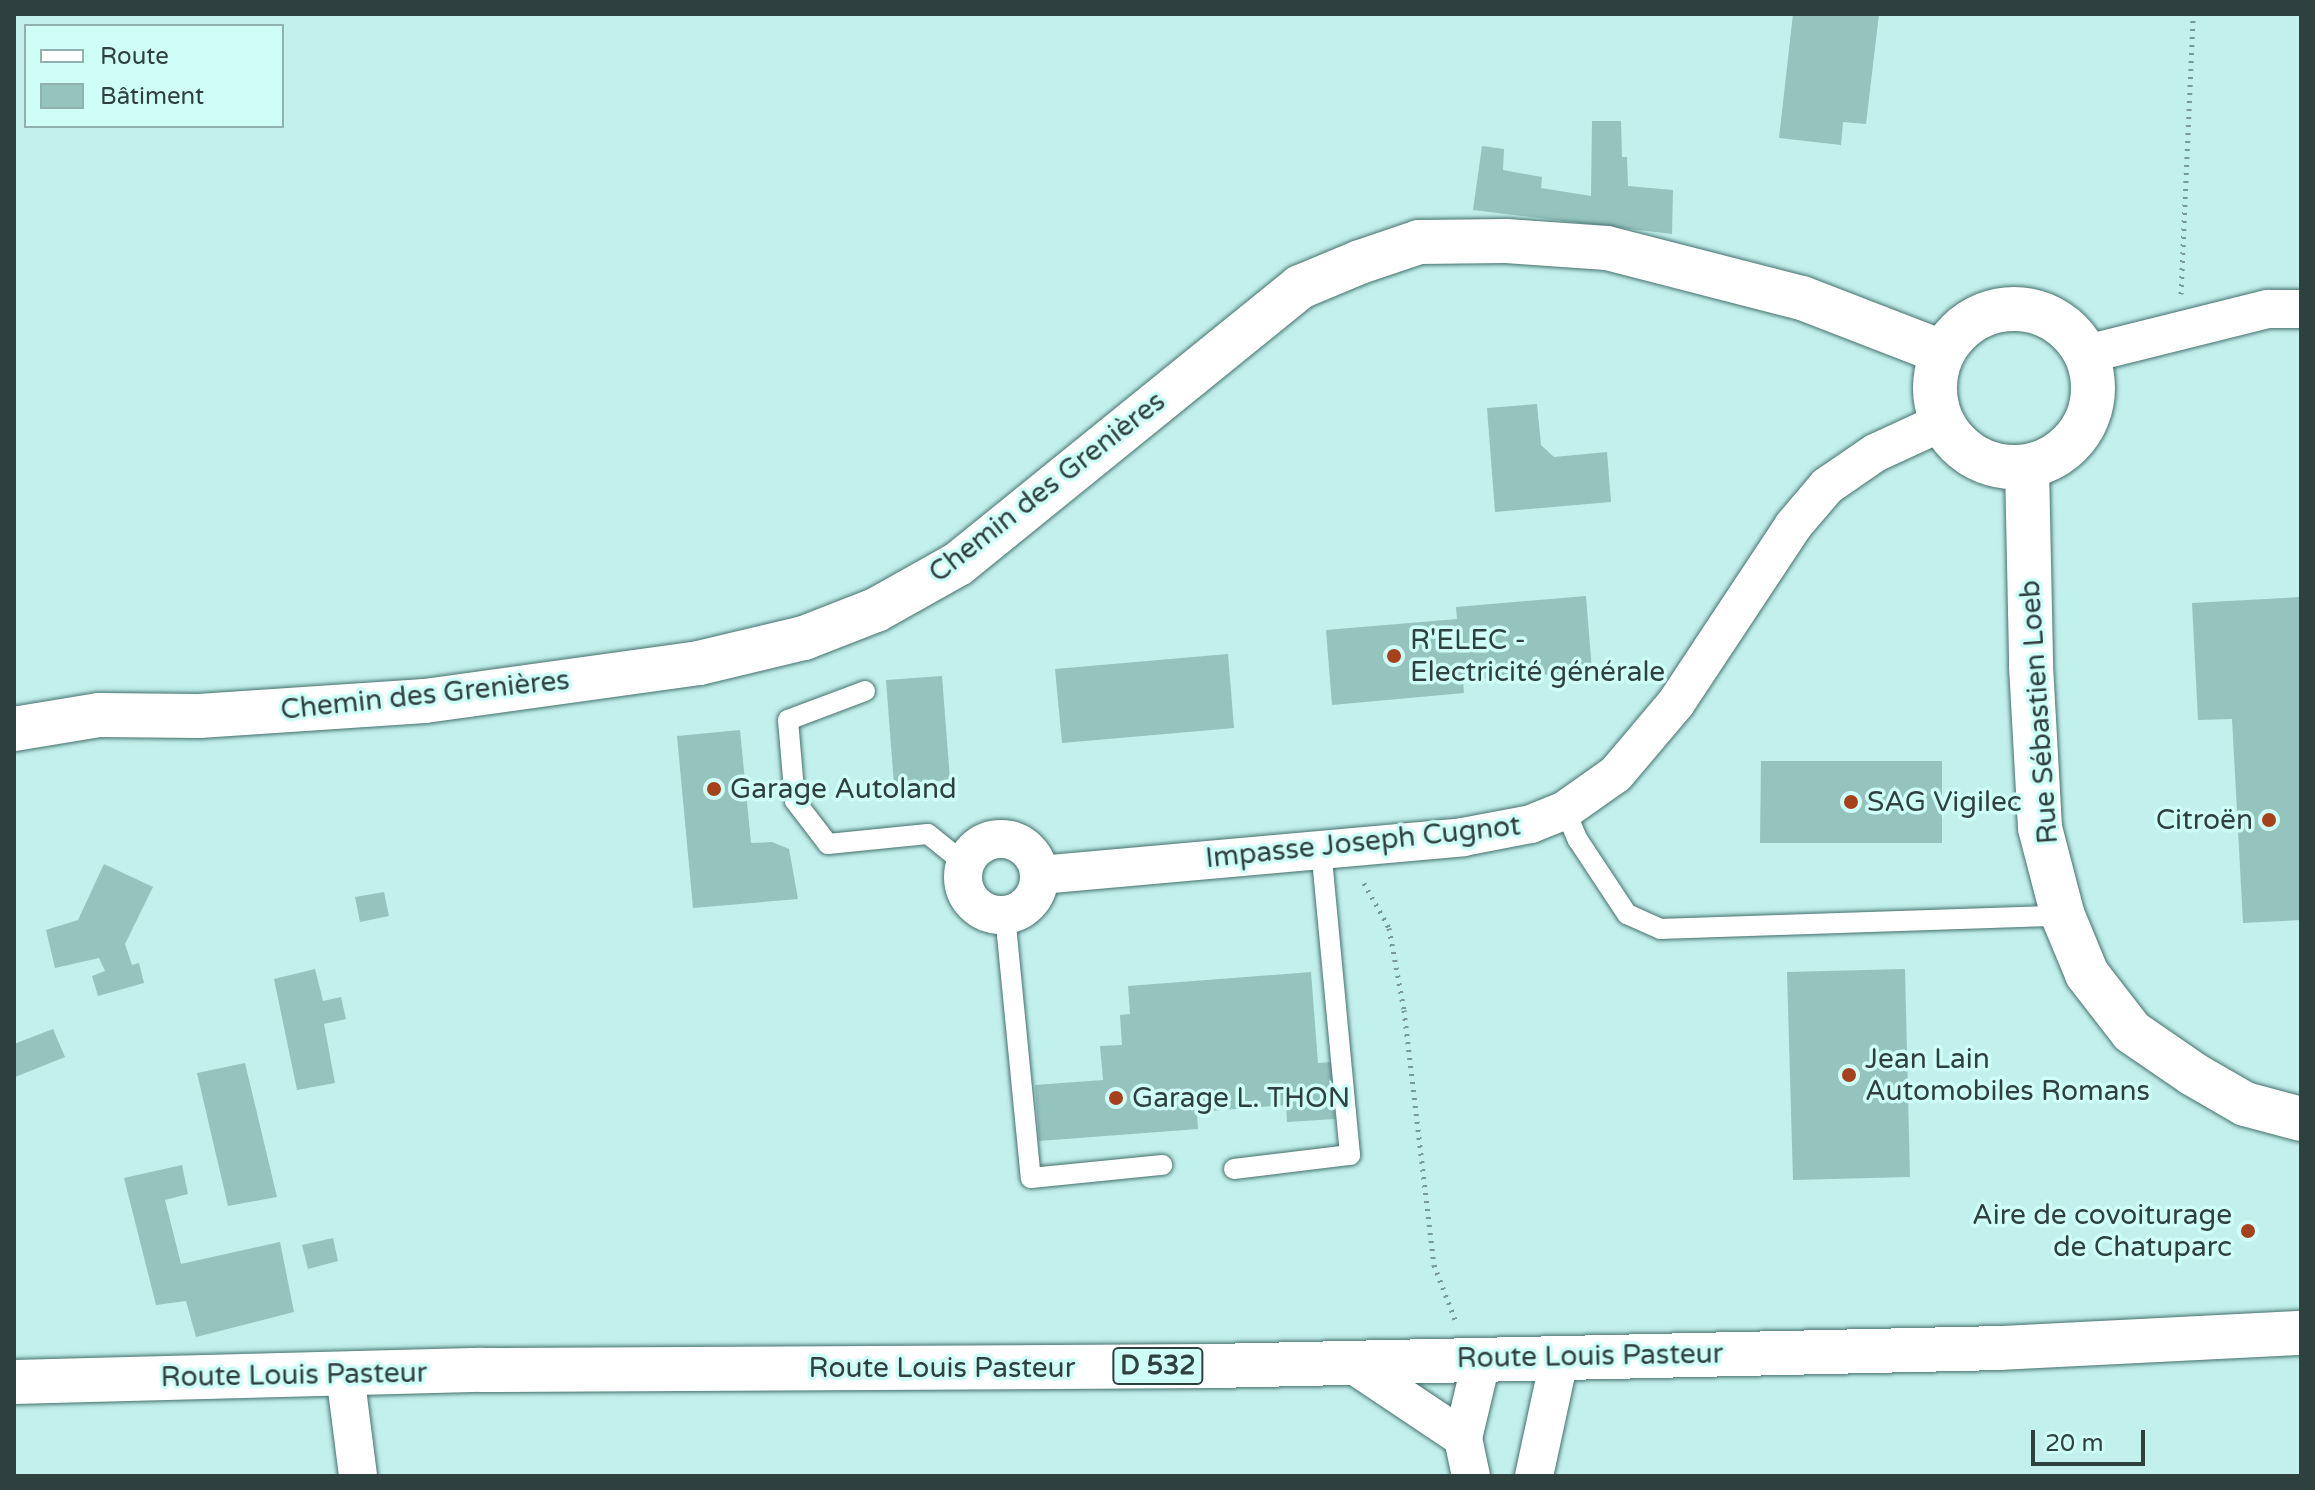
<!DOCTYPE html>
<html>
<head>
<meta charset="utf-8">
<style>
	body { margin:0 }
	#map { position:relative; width:2315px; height:1490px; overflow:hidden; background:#c2f0ec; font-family:"Varela Round",sans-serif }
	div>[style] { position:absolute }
	.building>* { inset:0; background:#95c3be }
	.path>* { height:5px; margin-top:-2.5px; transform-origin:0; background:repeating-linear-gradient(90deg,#789996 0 2px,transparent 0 8px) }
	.roads { filter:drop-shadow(0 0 2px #45706c) drop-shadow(0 0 2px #45706c) }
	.lane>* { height:20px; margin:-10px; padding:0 10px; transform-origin:10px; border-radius:10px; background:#fff }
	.street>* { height:38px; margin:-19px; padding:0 19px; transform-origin:19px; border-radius:19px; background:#fff }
	.street>.ring { margin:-19px; padding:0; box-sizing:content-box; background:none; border:38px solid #fff; border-radius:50% }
	.secondary>* { height:44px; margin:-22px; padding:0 22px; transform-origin:22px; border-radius:22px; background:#fff }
	.secondary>.ring { margin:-22px; padding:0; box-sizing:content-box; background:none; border:44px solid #fff; border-radius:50% }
	.primary>* { height:44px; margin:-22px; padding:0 22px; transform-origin:22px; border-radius:22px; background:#fff }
	.dots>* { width:22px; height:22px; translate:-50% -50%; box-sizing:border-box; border:4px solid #cffef9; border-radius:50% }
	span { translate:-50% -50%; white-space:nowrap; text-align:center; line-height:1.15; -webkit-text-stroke:7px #cffef9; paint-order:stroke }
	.shield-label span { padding:2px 6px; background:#cffef9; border:2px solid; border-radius:6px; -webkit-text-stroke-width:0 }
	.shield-label { font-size:26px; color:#2e413f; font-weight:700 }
	.street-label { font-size:28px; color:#2e413f }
	.poi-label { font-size:28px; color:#2e413f }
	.left { translate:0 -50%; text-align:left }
	.right { translate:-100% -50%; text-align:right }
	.frame { position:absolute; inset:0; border:16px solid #2e413f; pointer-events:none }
	.legend { position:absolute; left:24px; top:24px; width:260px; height:104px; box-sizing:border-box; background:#cffef9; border:2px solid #8fb2af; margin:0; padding:10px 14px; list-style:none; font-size:24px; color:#2e413f }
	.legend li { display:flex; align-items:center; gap:16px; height:40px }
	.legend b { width:40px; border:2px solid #8fb2af }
	.scale { position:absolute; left:2031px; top:1430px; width:114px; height:36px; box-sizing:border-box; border:4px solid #2e413f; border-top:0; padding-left:10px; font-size:24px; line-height:28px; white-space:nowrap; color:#2e413f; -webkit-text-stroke:6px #cffef9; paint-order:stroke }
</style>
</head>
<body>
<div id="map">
	<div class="building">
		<i style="clip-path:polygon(1793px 14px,1879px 14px,1866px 124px,1843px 122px,1841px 145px,1779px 138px)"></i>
		<i style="clip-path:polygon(1592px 121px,1621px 121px,1622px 157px,1627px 157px,1628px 186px,1673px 190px,1672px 234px,1473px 210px,1482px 146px,1504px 149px,1503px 170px,1542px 177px,1541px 188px,1591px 196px)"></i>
		<i style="clip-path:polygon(1537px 404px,1541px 445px,1554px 457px,1607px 452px,1611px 502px,1495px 512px,1487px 408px)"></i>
		<i style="clip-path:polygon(1586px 596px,1592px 671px,1463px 681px,1464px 693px,1332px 705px,1326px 630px,1457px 619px,1456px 607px)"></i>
		<i style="clip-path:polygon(2301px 597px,2301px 920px,2243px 923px,2232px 719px,2198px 720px,2192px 603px)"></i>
		<i style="clip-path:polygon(1228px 654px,1234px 728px,1062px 743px,1055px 669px)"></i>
		<i style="clip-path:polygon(942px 676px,950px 780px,894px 785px,886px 680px)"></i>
		<i style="clip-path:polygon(740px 730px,751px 843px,772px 842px,789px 849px,798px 899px,693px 908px,677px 736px)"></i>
		<i style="clip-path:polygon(1761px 761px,1942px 761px,1942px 843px,1760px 843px)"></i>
		<i style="clip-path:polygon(104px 864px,153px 887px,125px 944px,132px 965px,139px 963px,144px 983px,98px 996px,92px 976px,105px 971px,99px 958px,55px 968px,46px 930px,78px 920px)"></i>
		<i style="clip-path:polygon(384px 892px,389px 916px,360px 922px,355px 897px)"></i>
		<i style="clip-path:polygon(315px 969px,323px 1001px,341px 997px,346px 1019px,324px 1024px,335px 1083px,297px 1090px,274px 979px)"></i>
		<i style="clip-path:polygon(1905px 969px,1910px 1177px,1793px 1180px,1787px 972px)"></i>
		<i style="clip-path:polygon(1311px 972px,1318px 1063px,1331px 1062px,1335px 1119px,1287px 1122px,1286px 1105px,1197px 1112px,1198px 1129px,1039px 1141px,1035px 1085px,1103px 1080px,1100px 1046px,1122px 1045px,1120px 1015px,1130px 1014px,1128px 986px)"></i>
		<i style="clip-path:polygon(53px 1029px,65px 1057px,15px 1077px,14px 1044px)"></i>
		<i style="clip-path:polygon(245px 1063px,277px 1197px,228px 1206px,197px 1073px)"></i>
		<i style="clip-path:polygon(182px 1165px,188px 1194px,165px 1200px,181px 1264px,280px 1242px,294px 1312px,196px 1337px,186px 1301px,156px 1305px,124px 1178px)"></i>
		<i style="clip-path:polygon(333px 1238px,338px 1261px,308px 1269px,302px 1245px)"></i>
	</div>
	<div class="path">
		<i style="left:2181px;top:294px;width:280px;rotate:-87.5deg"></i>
		<i style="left:1364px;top:883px;width:51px;rotate:60.9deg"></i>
		<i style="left:1389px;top:928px;width:83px;rotate:79.6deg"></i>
		<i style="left:1404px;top:1010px;width:257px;rotate:83.3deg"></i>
		<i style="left:1434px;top:1265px;width:61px;rotate:68.9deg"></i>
	</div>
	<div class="roads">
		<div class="lane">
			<i style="left:865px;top:691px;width:82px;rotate:159.4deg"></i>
			<i style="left:788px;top:720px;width:81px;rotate:85.1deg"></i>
			<i style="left:795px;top:801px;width:54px;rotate:52.5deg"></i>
			<i style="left:828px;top:844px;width:100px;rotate:-5.7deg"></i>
			<i style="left:928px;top:834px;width:46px;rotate:38.9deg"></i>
			<i style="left:1565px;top:810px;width:33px;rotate:67deg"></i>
			<i style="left:1578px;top:840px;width:89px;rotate:56.5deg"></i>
			<i style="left:1627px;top:914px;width:37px;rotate:24deg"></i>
			<i style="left:1661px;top:929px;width:402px;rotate:-1.9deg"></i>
			<i style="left:1005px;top:915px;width:264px;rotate:84.4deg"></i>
			<i style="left:1031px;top:1178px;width:132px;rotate:-5.7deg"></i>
			<i style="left:1234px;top:1169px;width:117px;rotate:-6.9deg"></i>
			<i style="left:1350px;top:1155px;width:307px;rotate:-95.4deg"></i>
		</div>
		<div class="street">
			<i style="left:2087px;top:354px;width:187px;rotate:-14deg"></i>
			<i style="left:2268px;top:309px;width:33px"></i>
			<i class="ring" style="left:963px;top:839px;width:38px;height:38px"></i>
			<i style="left:1040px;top:875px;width:425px;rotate:-5.1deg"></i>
			<i style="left:1463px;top:837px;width:69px;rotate:-10.8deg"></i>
			<i style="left:1531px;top:824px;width:37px;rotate:-22deg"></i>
			<i style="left:1565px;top:810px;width:62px;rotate:-35.2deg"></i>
			<i style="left:1616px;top:774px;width:93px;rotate:-49.8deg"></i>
			<i style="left:1676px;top:703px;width:212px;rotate:-56.5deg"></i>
			<i style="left:1793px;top:526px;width:52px;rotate:-49.6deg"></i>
			<i style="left:1827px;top:486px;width:58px;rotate:-34.5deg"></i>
			<i style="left:1875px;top:453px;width:74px;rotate:-24.8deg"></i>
			<i style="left:1348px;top:1361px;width:138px;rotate:33.8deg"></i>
			<i style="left:345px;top:1374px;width:103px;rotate:82.7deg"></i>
			<i style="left:1471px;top:1476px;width:39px;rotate:-102deg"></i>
			<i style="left:1463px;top:1438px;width:82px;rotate:-76.6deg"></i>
			<i style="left:1534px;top:1476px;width:123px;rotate:-77.8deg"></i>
		</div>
		<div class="secondary">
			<i class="ring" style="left:1935px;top:309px;width:114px;height:114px"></i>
			<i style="left:2027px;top:467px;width:199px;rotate:88.8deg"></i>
			<i style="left:2031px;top:666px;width:162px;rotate:86.8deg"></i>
			<i style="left:2040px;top:828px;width:91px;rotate:75.4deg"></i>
			<i style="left:2063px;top:916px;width:63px;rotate:67.5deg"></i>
			<i style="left:2087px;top:974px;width:73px;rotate:52.2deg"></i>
			<i style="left:2132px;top:1032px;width:74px;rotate:34.5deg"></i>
			<i style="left:2193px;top:1074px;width:60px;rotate:30deg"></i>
			<i style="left:2245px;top:1104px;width:58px;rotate:15deg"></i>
			<i style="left:14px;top:729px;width:86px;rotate:-9.4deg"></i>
			<i style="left:99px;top:715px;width:100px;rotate:0.6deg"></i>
			<i style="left:199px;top:716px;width:226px;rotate:-3.8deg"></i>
			<i style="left:425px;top:701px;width:277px;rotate:-7.9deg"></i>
			<i style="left:699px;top:663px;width:108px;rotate:-13.4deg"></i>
			<i style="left:804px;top:638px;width:77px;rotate:-21.3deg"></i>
			<i style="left:876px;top:610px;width:94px;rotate:-29.3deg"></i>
			<i style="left:958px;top:564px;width:440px;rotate:-39deg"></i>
			<i style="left:1300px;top:287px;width:65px;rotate:-22.6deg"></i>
			<i style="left:1360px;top:262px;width:62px;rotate:-18.7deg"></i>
			<i style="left:1419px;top:242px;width:87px;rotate:-0.7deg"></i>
			<i style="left:1506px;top:241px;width:101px;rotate:4deg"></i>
			<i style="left:1607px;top:248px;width:201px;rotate:14.4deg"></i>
			<i style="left:1802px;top:298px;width:150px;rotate:21.1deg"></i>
		</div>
		<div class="primary">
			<i style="left:14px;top:1382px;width:468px;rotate:-1.5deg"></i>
			<i style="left:482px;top:1370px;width:732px;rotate:-0.31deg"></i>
			<i style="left:1214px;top:1366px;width:786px;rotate:-1.31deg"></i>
			<i style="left:2000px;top:1348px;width:301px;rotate:-2.9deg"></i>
		</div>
	</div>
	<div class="dots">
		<i style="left:1394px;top:656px;background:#a7411b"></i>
		<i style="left:714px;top:789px;background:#a7411b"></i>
		<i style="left:1851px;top:802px;background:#a7411b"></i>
		<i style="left:2269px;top:820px;background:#a7411b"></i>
		<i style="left:1849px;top:1075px;background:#a7411b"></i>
		<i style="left:1116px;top:1098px;background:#a7411b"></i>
		<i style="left:2248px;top:1231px;background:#a7411b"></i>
	</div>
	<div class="shield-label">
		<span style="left:1158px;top:1366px">D 532</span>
	</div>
	<div class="street-label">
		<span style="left:1047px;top:487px;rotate:-38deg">Chemin des Grenières</span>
		<span style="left:425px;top:695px;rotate:-6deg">Chemin des Grenières</span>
		<span style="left:2039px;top:712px;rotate:-94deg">Rue Sébastien Loeb</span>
		<span style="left:1363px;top:842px;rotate:-6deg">Impasse Joseph Cugnot</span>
		<span style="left:1590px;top:1356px;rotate:-1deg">Route Louis Pasteur</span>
		<span style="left:942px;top:1368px">Route Louis Pasteur</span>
		<span style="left:294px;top:1375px;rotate:-1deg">Route Louis Pasteur</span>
	</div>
	<div class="poi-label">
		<span class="left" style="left:1410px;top:656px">R'ELEC -<br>Electricité générale</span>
		<span class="left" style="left:730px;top:789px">Garage Autoland</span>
		<span class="left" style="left:1867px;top:802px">SAG Vigilec</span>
		<span class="right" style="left:2253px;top:820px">Citroën</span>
		<span class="left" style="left:1865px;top:1075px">Jean Lain<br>Automobiles Romans</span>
		<span class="left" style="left:1132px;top:1098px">Garage L. THON</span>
		<span class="right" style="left:2232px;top:1231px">Aire de covoiturage<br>de Chatuparc</span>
	</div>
	<div class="frame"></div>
	<ul class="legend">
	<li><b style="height:10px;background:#fff"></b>Route</li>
	<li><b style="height:22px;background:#95c3be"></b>Bâtiment</li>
	</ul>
	<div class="scale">20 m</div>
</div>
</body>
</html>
